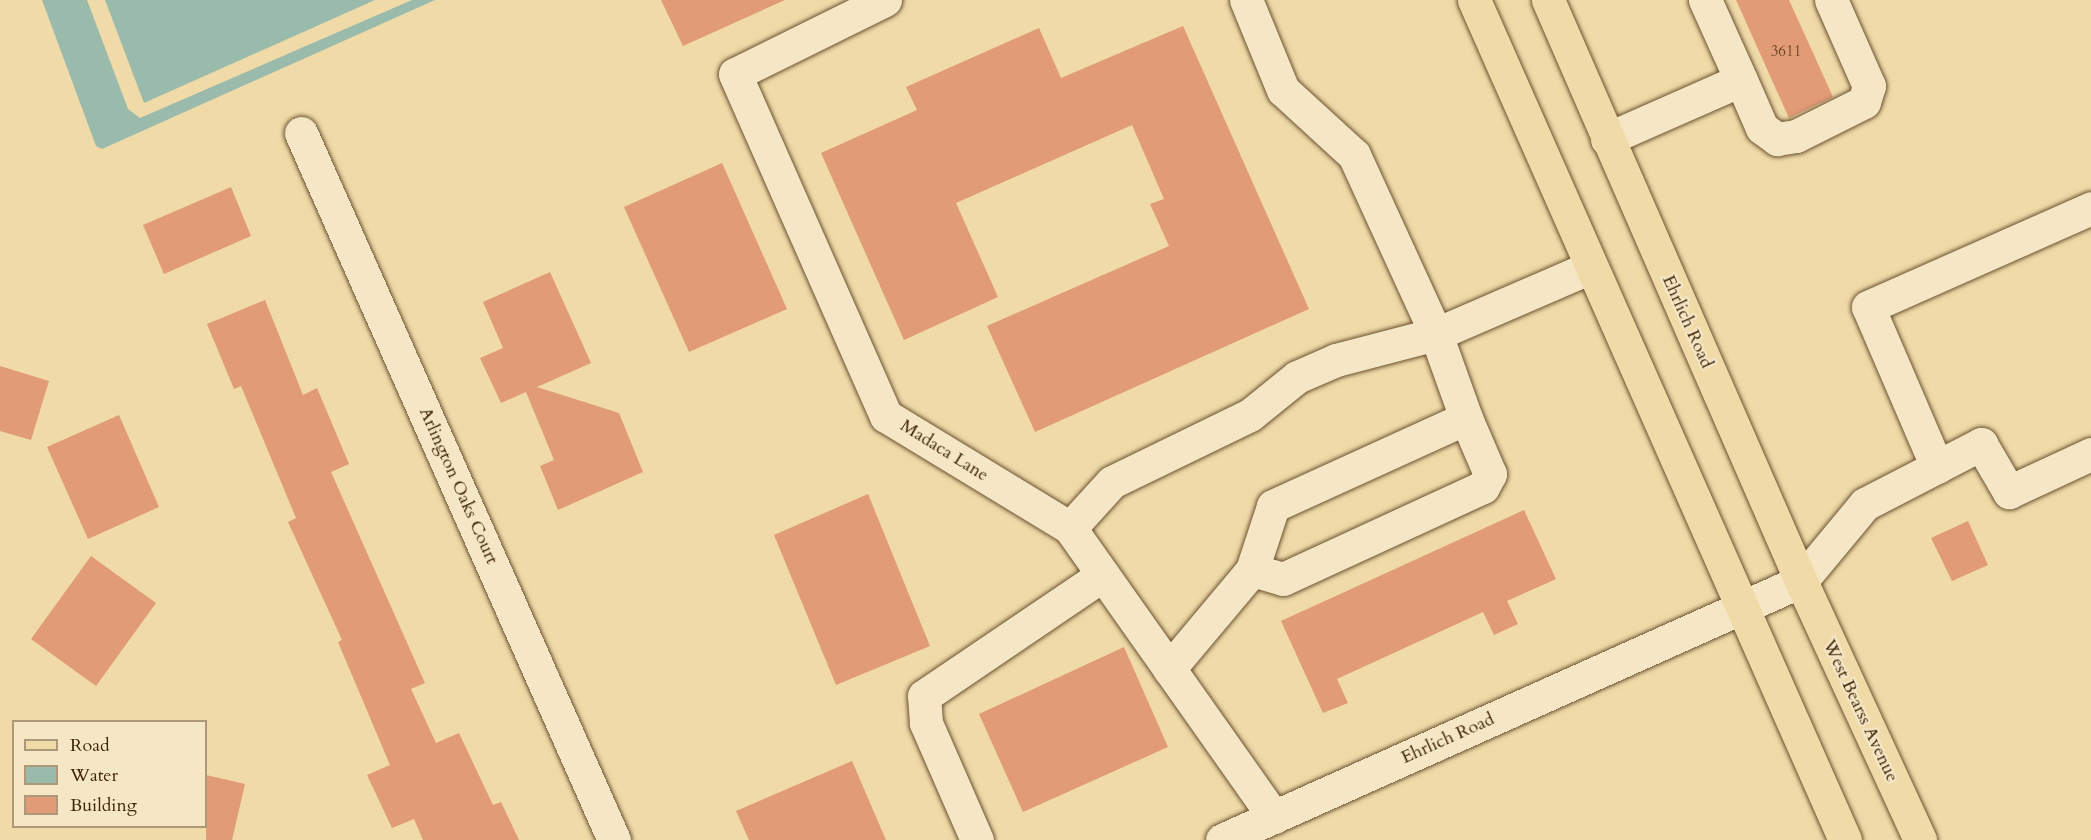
<!DOCTYPE html>
<html>
<head>
<meta charset="utf-8">
<style>
	body { margin:0 }
	#map { position:relative; width:2091px; height:840px; overflow:hidden; background:#efdaa8; font-family:Cardo,serif }
	div>[style] { position:absolute }
	.water>* { inset:0; background:#9abaab }
	.building>* { inset:0; background:#e19b76 }
	.roads { filter:drop-shadow(0 0 2px #6c5231) drop-shadow(0 0 2px #6c5231) }
	.minor>* { height:33px; margin:-16.5px; padding:0 16.5px; transform-origin:16.5px; border-radius:16.5px; background:#f5e7c6 }
	.major>* { height:33px; margin:-16.5px; padding:0 16.5px; transform-origin:16.5px; border-radius:16.5px; background:#efdaa8 }
	span { translate:-50% -50%; white-space:nowrap; text-align:center; line-height:1.15; -webkit-text-stroke:4.5px #f5e7c6; paint-order:stroke }
	.number-label { font-size:15px; color:#684224 }
	.number-label span { -webkit-text-stroke-width:0 }
	.street-label { font-size:18px; color:#402509 }
	.legend { position:absolute; left:12px; top:720px; width:195px; height:108px; box-sizing:border-box; background:#f5e7c6; border:2px solid #ad997a; margin:0; padding:8px 10px; list-style:none; font-size:18px; color:#402509 }
	.legend li { display:flex; align-items:center; gap:12px; height:30px }
	.legend b { width:30px; border:2px solid #ad997a }
</style>
</head>
<body>
<div id="map">
	<div class="water">
		<i style="clip-path:polygon(42px 0,87px 0,128px 109px,140px 118px,412px 0,435px 0,102px 149px,96px 146px)"></i>
		<i style="clip-path:polygon(105px 0,375px 0,144px 103px)"></i>
	</div>
	<div class="building">
		<i style="clip-path:polygon(661px 0,785px 0,683px 46px)"></i>
		<i style="clip-path:polygon(1736px 0,1789px 0,1833px 97px,1789px 118px)"></i>
		<i style="clip-path:polygon(1183px 26px,1309px 309px,1035px 432px,987px 326px,1169px 246px,1150px 204px,1164px 199px,1132px 125px,956px 203px,998px 297px,904px 340px,821px 153px,917px 110px,906px 87px,1039px 28px,1061px 78px)"></i>
		<i style="clip-path:polygon(722px 163px,787px 309px,689px 352px,624px 207px)"></i>
		<i style="clip-path:polygon(231px 187px,251px 236px,164px 274px,143px 225px)"></i>
		<i style="clip-path:polygon(550px 272px,591px 363px,537px 387px,619px 413px,643px 472px,558px 510px,540px 466px,554px 460px,526px 392px,501px 403px,480px 358px,503px 348px,483px 302px)"></i>
		<i style="clip-path:polygon(265px 300px,303px 395px,317px 388px,349px 464px,331px 472px,425px 683px,411px 689px,436px 743px,459px 733px,493px 805px,501px 802px,519px 840px,423px 840px,414px 819px,392px 828px,367px 775px,390px 765px,338px 642px,342px 640px,288px 522px,296px 518px,241px 386px,234px 389px,207px 324px)"></i>
		<i style="clip-path:polygon(0 366px,49px 381px,31px 440px,0 431px)"></i>
		<i style="clip-path:polygon(119px 415px,159px 507px,88px 539px,47px 447px)"></i>
		<i style="clip-path:polygon(868px 494px,930px 646px,836px 685px,774px 535px)"></i>
		<i style="clip-path:polygon(1524px 510px,1556px 579px,1507px 601px,1518px 624px,1494px 635px,1483px 612px,1337px 679px,1348px 703px,1323px 713px,1281px 621px)"></i>
		<i style="clip-path:polygon(1968px 521px,1988px 565px,1952px 581px,1931px 538px)"></i>
		<i style="clip-path:polygon(91px 556px,156px 603px,96px 686px,31px 639px)"></i>
		<i style="clip-path:polygon(1124px 647px,1168px 747px,1023px 812px,979px 714px)"></i>
		<i style="clip-path:polygon(852px 761px,886px 840px,749px 840px,736px 811px)"></i>
		<i style="clip-path:polygon(206px 775px,245px 784px,232px 840px,206px 840px)"></i>
	</div>
	<div class="roads">
		<div class="minor">
			<i style="left:885px;top:0;width:167px;rotate:153.7deg"></i>
			<i style="left:735px;top:74px;width:374px;rotate:66.2deg"></i>
			<i style="left:886px;top:416px;width:215px;rotate:31.3deg"></i>
			<i style="left:1070px;top:528px;width:354px;rotate:54.8deg"></i>
			<i style="left:1741px;top:80px;width:52px;rotate:66.4deg"></i>
			<i style="left:1762px;top:128px;width:19px;rotate:36deg"></i>
			<i style="left:1777px;top:139px;width:19px;rotate:-9deg"></i>
			<i style="left:1796px;top:136px;width:76px;rotate:-26.6deg"></i>
			<i style="left:1864px;top:102px;width:17px;rotate:-73deg"></i>
			<i style="left:1869px;top:86px;width:94px;rotate:-113.8deg"></i>
			<i style="left:301px;top:133px;width:773px;rotate:66.12deg"></i>
			<i style="left:1607px;top:139px;width:146px;rotate:-23.8deg"></i>
			<i style="left:1741px;top:80px;width:88px;rotate:-114.2deg"></i>
			<i style="left:1937px;top:467px;width:174px;rotate:-113.3deg"></i>
			<i style="left:1868px;top:307px;width:244px;rotate:-23.9deg"></i>
			<i style="left:1070px;top:528px;width:62px;rotate:-47.6deg"></i>
			<i style="left:1112px;top:482px;width:153px;rotate:-25.9deg"></i>
			<i style="left:1250px;top:415px;width:60px;rotate:-39deg"></i>
			<i style="left:1297px;top:377px;width:43px;rotate:-23.6deg"></i>
			<i style="left:1336px;top:360px;width:103px;rotate:-14.6deg"></i>
			<i style="left:1436px;top:334px;width:169px;rotate:-23.4deg"></i>
			<i style="left:1252px;top:570px;width:32px;rotate:16deg"></i>
			<i style="left:1283px;top:579px;width:220px;rotate:-24.7deg"></i>
			<i style="left:1483px;top:487px;width:15px;rotate:-62deg"></i>
			<i style="left:1490px;top:474px;width:61px;rotate:-113.2deg"></i>
			<i style="left:1169px;top:669px;width:129px;rotate:-50deg"></i>
			<i style="left:1252px;top:570px;width:67px;rotate:-71.8deg"></i>
			<i style="left:1273px;top:506px;width:212px;rotate:-24.5deg"></i>
			<i style="left:1466px;top:418px;width:89px;rotate:-109.7deg"></i>
			<i style="left:1436px;top:334px;width:197px;rotate:-114.6deg"></i>
			<i style="left:1354px;top:155px;width:96px;rotate:-137.5deg"></i>
			<i style="left:1283px;top:90px;width:97px;rotate:-112.3deg"></i>
			<i style="left:977px;top:840px;width:128px;rotate:-113.6deg"></i>
			<i style="left:926px;top:723px;width:27px;rotate:-94deg"></i>
			<i style="left:924px;top:696px;width:216px;rotate:-34.1deg"></i>
			<i style="left:1222px;top:840px;width:634px;rotate:-24.1deg"></i>
			<i style="left:1801px;top:581px;width:100px;rotate:-50.3deg"></i>
			<i style="left:1865px;top:504px;width:131px;rotate:-27.3deg"></i>
			<i style="left:1981px;top:444px;width:56px;rotate:59.7deg"></i>
			<i style="left:2009px;top:492px;width:90px;rotate:-24.9deg"></i>
		</div>
		<div class="major">
			<i style="left:1474px;top:0;width:918px;rotate:66.17deg"></i>
			<i style="left:1548px;top:0;width:634px;rotate:66.47deg"></i>
			<i style="left:1801px;top:581px;width:285px;rotate:65.3deg"></i>
		</div>
	</div>
	<div class="number-label">
		<span style="left:1786px;top:52px">3611</span>
	</div>
	<div class="street-label">
		<span style="left:1687px;top:322px;rotate:66deg">Ehrlich Road</span>
		<span style="left:944px;top:451px;rotate:32deg">Madaca Lane</span>
		<span style="left:458px;top:486px;rotate:66deg">Arlington Oaks Court</span>
		<span style="left:1860px;top:711px;rotate:65deg">West Bearss Avenue</span>
		<span style="left:1448px;top:739px;rotate:-24deg">Ehrlich Road</span>
	</div>
	<ul class="legend">
	<li><b style="height:8px;background:#efdaa8"></b>Road</li>
	<li><b style="height:16px;background:#9abaab"></b>Water</li>
	<li><b style="height:16px;background:#e19b76"></b>Building</li>
	</ul>
</div>
</body>
</html>
